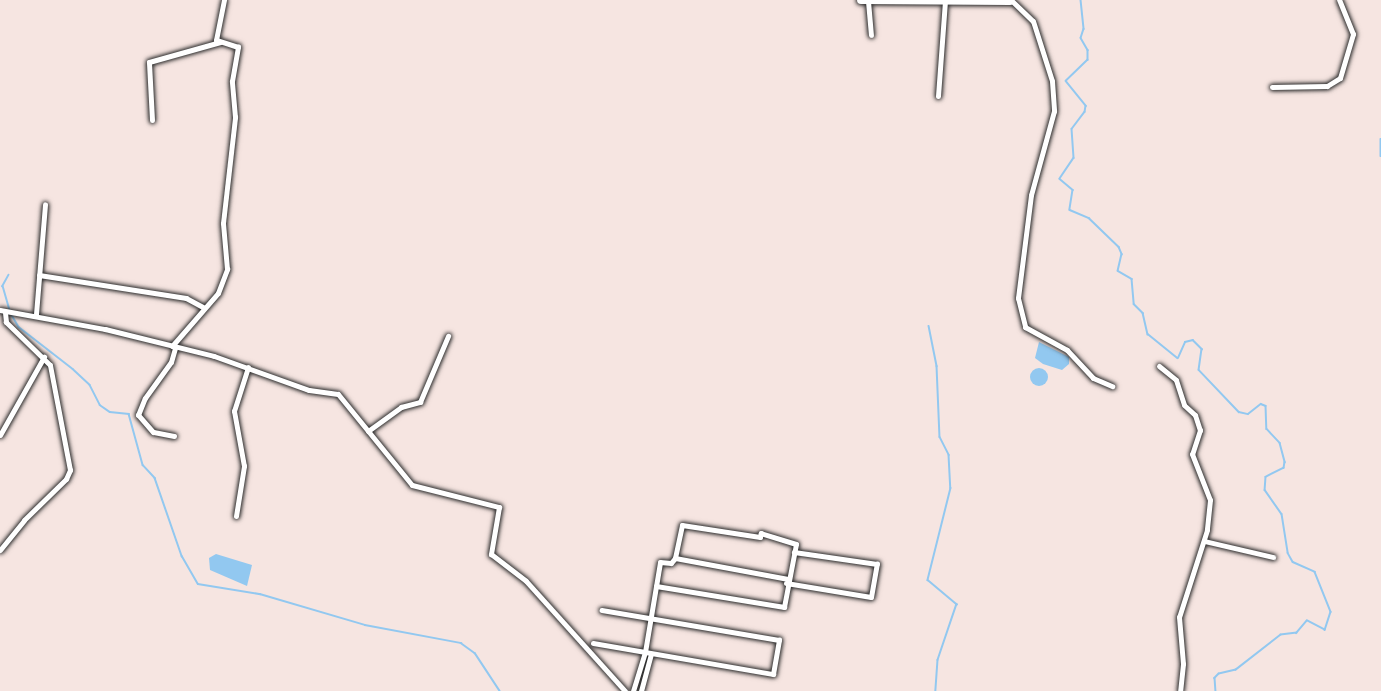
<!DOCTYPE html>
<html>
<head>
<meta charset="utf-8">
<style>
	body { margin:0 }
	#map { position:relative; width:1381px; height:691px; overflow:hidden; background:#f6e5e1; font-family:"Balsamiq Sans",sans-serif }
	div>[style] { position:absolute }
	.water>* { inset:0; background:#92c8f0 }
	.round { border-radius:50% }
	.stream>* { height:1.5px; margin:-0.75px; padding:0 0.75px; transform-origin:0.75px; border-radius:0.75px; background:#92c8f0 }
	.roads { filter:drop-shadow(0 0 2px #2b2b2b) drop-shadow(0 0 2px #2b2b2b) }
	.street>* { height:5px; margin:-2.5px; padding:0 2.5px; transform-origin:2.5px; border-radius:2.5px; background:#fff }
	.secondary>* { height:8px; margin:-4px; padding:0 4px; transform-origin:4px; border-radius:4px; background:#fff }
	span { translate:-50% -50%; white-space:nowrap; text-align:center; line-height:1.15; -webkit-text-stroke:4.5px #fff; paint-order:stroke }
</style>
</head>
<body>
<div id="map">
	<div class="water">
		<i style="clip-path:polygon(1039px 342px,1069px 357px,1069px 364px,1062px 370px,1043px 364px,1035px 358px)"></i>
		<i class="round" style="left:1030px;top:368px;width:18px;height:18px"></i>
		<i style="clip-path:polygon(216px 554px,252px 565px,247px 586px,210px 570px,209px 558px)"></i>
	</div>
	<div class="stream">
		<i style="left:1081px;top:0;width:29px;rotate:84deg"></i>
		<i style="left:1084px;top:29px;width:9px;rotate:108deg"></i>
		<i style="left:1081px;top:38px;width:14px;rotate:60deg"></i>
		<i style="left:1088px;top:50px;width:10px;rotate:90deg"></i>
		<i style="left:1088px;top:60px;width:30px;rotate:136deg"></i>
		<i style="left:1066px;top:81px;width:32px;rotate:51deg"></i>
		<i style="left:1086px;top:106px;width:6px;rotate:99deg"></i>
		<i style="left:1085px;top:112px;width:21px;rotate:127deg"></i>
		<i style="left:1072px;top:129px;width:29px;rotate:86deg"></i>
		<i style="left:1074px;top:158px;width:25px;rotate:124deg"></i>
		<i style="left:1060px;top:179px;width:17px;rotate:40deg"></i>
		<i style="left:1073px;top:190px;width:20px;rotate:99deg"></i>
		<i style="left:1070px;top:210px;width:21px;rotate:23deg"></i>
		<i style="left:1089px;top:218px;width:42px;rotate:44deg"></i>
		<i style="left:1119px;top:247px;width:8px;rotate:67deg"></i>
		<i style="left:1122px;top:254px;width:17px;rotate:103deg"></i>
		<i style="left:1118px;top:271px;width:16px;rotate:30deg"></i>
		<i style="left:1132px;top:279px;width:25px;rotate:85deg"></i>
		<i style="left:1134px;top:304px;width:13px;rotate:45deg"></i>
		<i style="left:1143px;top:313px;width:22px;rotate:77deg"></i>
		<i style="left:1148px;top:334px;width:38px;rotate:39deg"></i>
		<i style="left:1178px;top:358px;width:17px;rotate:-66deg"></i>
		<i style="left:1185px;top:342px;width:8px;rotate:-14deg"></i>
		<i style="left:1193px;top:340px;width:13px;rotate:45deg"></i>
		<i style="left:1202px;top:349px;width:21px;rotate:98deg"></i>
		<i style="left:1199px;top:370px;width:58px;rotate:46.4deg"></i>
		<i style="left:1239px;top:412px;width:9px;rotate:13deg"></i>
		<i style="left:1248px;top:414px;width:16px;rotate:-38deg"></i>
		<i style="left:1261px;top:404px;width:5px;rotate:22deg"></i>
		<i style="left:1266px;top:406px;width:23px;rotate:88deg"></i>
		<i style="left:1267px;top:429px;width:19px;rotate:47deg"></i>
		<i style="left:1280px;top:443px;width:20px;rotate:75deg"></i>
		<i style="left:1285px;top:462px;width:6px;rotate:99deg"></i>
		<i style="left:1284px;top:468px;width:20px;rotate:153deg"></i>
		<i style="left:1266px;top:477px;width:13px;rotate:94deg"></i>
		<i style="left:1265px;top:490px;width:29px;rotate:55deg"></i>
		<i style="left:1282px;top:514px;width:39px;rotate:81deg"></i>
		<i style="left:1288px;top:553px;width:10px;rotate:61deg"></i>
		<i style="left:1293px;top:562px;width:24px;rotate:24deg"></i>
		<i style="left:1315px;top:572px;width:43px;rotate:68.2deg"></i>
		<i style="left:1331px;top:612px;width:19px;rotate:108deg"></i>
		<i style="left:1325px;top:630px;width:20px;rotate:-153deg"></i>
		<i style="left:1307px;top:621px;width:16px;rotate:130deg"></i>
		<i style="left:1297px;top:633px;width:16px;rotate:173deg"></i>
		<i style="left:1281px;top:635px;width:57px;rotate:142.1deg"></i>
		<i style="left:1236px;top:670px;width:17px;rotate:167deg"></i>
		<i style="left:1219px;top:674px;width:6px;rotate:135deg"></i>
		<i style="left:1215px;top:678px;width:13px;rotate:86deg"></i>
		<i style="left:1381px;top:139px;width:17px;rotate:90deg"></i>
		<i style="left:9px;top:275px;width:13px;rotate:119deg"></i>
		<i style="left:3px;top:286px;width:26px;rotate:74deg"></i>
		<i style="left:12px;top:315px;width:14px;rotate:60deg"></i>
		<i style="left:19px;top:327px;width:68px;rotate:37.9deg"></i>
		<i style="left:73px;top:369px;width:23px;rotate:43deg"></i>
		<i style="left:90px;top:385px;width:22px;rotate:63deg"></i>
		<i style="left:100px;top:405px;width:12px;rotate:35deg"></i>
		<i style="left:110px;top:412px;width:19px;rotate:6deg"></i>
		<i style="left:129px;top:414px;width:53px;rotate:74.6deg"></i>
		<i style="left:143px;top:465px;width:18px;rotate:47deg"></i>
		<i style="left:155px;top:478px;width:83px;rotate:70.9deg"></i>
		<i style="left:182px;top:556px;width:32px;rotate:60deg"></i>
		<i style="left:198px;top:584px;width:63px;rotate:9.2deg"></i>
		<i style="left:260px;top:594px;width:109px;rotate:16.4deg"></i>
		<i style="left:365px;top:625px;width:98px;rotate:10.6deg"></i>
		<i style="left:461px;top:643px;width:17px;rotate:36deg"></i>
		<i style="left:475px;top:653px;width:45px;rotate:56.7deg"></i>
		<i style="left:929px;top:326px;width:41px;rotate:78.7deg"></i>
		<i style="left:937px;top:366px;width:71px;rotate:87.6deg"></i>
		<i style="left:940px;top:437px;width:20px;rotate:63deg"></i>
		<i style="left:949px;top:455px;width:33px;rotate:87deg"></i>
		<i style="left:951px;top:488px;width:95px;rotate:104deg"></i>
		<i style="left:928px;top:580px;width:38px;rotate:40deg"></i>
		<i style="left:957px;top:604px;width:59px;rotate:108.7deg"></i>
		<i style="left:938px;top:660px;width:31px;rotate:94deg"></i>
	</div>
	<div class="roads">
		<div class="street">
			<i style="left:1011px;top:0;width:30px;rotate:44deg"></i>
			<i style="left:1033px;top:21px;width:63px;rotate:72.4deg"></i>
			<i style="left:1052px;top:81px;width:30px;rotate:86deg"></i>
			<i style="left:1054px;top:111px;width:87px;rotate:105.3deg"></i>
			<i style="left:1031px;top:195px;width:104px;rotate:97.2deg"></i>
			<i style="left:1018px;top:298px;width:30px;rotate:76deg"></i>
			<i style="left:1025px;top:327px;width:48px;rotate:28.7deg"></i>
			<i style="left:1067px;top:350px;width:38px;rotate:47deg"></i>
			<i style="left:1093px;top:378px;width:21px;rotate:23deg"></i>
			<i style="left:868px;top:1px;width:34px;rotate:85deg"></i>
			<i style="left:1272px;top:87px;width:55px;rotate:-1deg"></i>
			<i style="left:1327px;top:86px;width:15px;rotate:-32deg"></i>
			<i style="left:1340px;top:78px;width:46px;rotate:-73.5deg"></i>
			<i style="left:1353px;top:34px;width:37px;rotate:-112deg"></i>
			<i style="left:938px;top:96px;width:95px;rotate:-85.8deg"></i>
			<i style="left:152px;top:120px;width:58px;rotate:-93deg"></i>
			<i style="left:149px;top:62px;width:74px;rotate:-15.7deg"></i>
			<i style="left:39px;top:275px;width:149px;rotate:8.9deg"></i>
			<i style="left:186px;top:298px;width:19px;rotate:28deg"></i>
			<i style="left:0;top:310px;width:107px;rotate:10.3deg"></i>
			<i style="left:105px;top:329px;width:112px;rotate:13.9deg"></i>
			<i style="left:214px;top:356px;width:101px;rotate:19.7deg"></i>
			<i style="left:309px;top:390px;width:29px;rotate:8deg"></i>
			<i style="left:338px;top:394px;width:117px;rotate:50.9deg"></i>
			<i style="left:412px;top:485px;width:90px;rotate:14.2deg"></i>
			<i style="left:499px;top:507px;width:48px;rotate:99.7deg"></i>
			<i style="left:491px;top:554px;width:44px;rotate:37.6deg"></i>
			<i style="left:526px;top:581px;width:148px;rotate:48deg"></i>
			<i style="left:36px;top:314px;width:110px;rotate:-85.3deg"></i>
			<i style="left:172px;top:346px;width:70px;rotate:-49deg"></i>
			<i style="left:218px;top:293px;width:26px;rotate:-69deg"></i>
			<i style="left:227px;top:269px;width:46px;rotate:-95deg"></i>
			<i style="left:223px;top:223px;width:107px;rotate:-83.5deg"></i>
			<i style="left:235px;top:117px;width:36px;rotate:-95deg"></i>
			<i style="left:232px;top:81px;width:35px;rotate:-80deg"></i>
			<i style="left:238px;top:47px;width:23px;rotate:-162deg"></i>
			<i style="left:216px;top:40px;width:41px;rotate:-78.7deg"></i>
			<i style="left:1159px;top:366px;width:22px;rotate:39deg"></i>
			<i style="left:1176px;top:380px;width:26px;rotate:72deg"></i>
			<i style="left:1184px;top:405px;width:15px;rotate:42deg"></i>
			<i style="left:1195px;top:415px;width:16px;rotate:72deg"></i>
			<i style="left:1200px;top:430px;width:25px;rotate:108deg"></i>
			<i style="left:1192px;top:454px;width:49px;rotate:68.6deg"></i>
			<i style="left:1210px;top:500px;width:30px;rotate:96deg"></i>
			<i style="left:1207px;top:530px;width:91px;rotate:107.8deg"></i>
			<i style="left:1179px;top:617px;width:47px;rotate:85.1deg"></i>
			<i style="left:1183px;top:664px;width:27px;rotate:96deg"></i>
			<i style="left:368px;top:431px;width:41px;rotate:-36deg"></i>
			<i style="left:401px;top:407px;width:20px;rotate:-15deg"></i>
			<i style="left:420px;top:402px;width:72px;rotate:-67deg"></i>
			<i style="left:0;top:435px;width:90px;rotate:-60.6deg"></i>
			<i style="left:174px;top:436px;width:21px;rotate:-169deg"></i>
			<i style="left:153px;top:432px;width:23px;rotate:-131deg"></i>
			<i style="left:138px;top:415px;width:18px;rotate:-68deg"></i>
			<i style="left:145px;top:398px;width:44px;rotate:-54.2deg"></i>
			<i style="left:171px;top:362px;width:15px;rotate:-74deg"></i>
			<i style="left:236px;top:516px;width:51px;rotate:-80.9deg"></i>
			<i style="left:244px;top:466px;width:56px;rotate:-100.3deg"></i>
			<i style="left:234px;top:411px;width:46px;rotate:-72.3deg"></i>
			<i style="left:1204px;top:541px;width:71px;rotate:13.1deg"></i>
			<i style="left:0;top:550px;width:38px;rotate:-51deg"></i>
			<i style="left:24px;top:520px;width:59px;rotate:-44.3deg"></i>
			<i style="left:66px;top:479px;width:10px;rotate:-66deg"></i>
			<i style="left:70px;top:470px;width:107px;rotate:-100.8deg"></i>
			<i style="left:50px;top:365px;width:62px;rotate:-135.7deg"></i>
			<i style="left:6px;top:322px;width:10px;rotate:-96deg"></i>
			<i style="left:786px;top:583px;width:86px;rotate:9.4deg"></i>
			<i style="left:871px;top:597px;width:34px;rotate:-80deg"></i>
			<i style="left:877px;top:564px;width:84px;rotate:-171.8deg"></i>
			<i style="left:656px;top:586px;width:130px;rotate:9.3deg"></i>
			<i style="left:784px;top:607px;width:64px;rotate:-79.2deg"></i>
			<i style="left:796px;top:544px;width:37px;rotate:-163deg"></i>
			<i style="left:761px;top:533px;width:4px;rotate:104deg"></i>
			<i style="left:760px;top:537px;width:79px;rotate:-171.3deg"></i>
			<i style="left:682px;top:525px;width:34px;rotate:102deg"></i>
			<i style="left:593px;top:643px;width:183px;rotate:9.8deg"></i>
			<i style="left:773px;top:674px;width:35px;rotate:-80deg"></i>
			<i style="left:779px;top:640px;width:180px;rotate:-170.4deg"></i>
			<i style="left:633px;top:691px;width:41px;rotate:-72.9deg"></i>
			<i style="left:645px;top:652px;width:91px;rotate:-80.5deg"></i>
			<i style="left:660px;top:562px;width:11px;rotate:5deg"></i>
			<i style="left:671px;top:563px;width:6px;rotate:-51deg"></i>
			<i style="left:675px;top:558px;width:115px;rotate:10.5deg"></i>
			<i style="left:641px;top:691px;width:38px;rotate:-75deg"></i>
		</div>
		<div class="secondary">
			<i style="left:861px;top:0;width:149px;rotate:0.4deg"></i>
		</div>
	</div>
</div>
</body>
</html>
